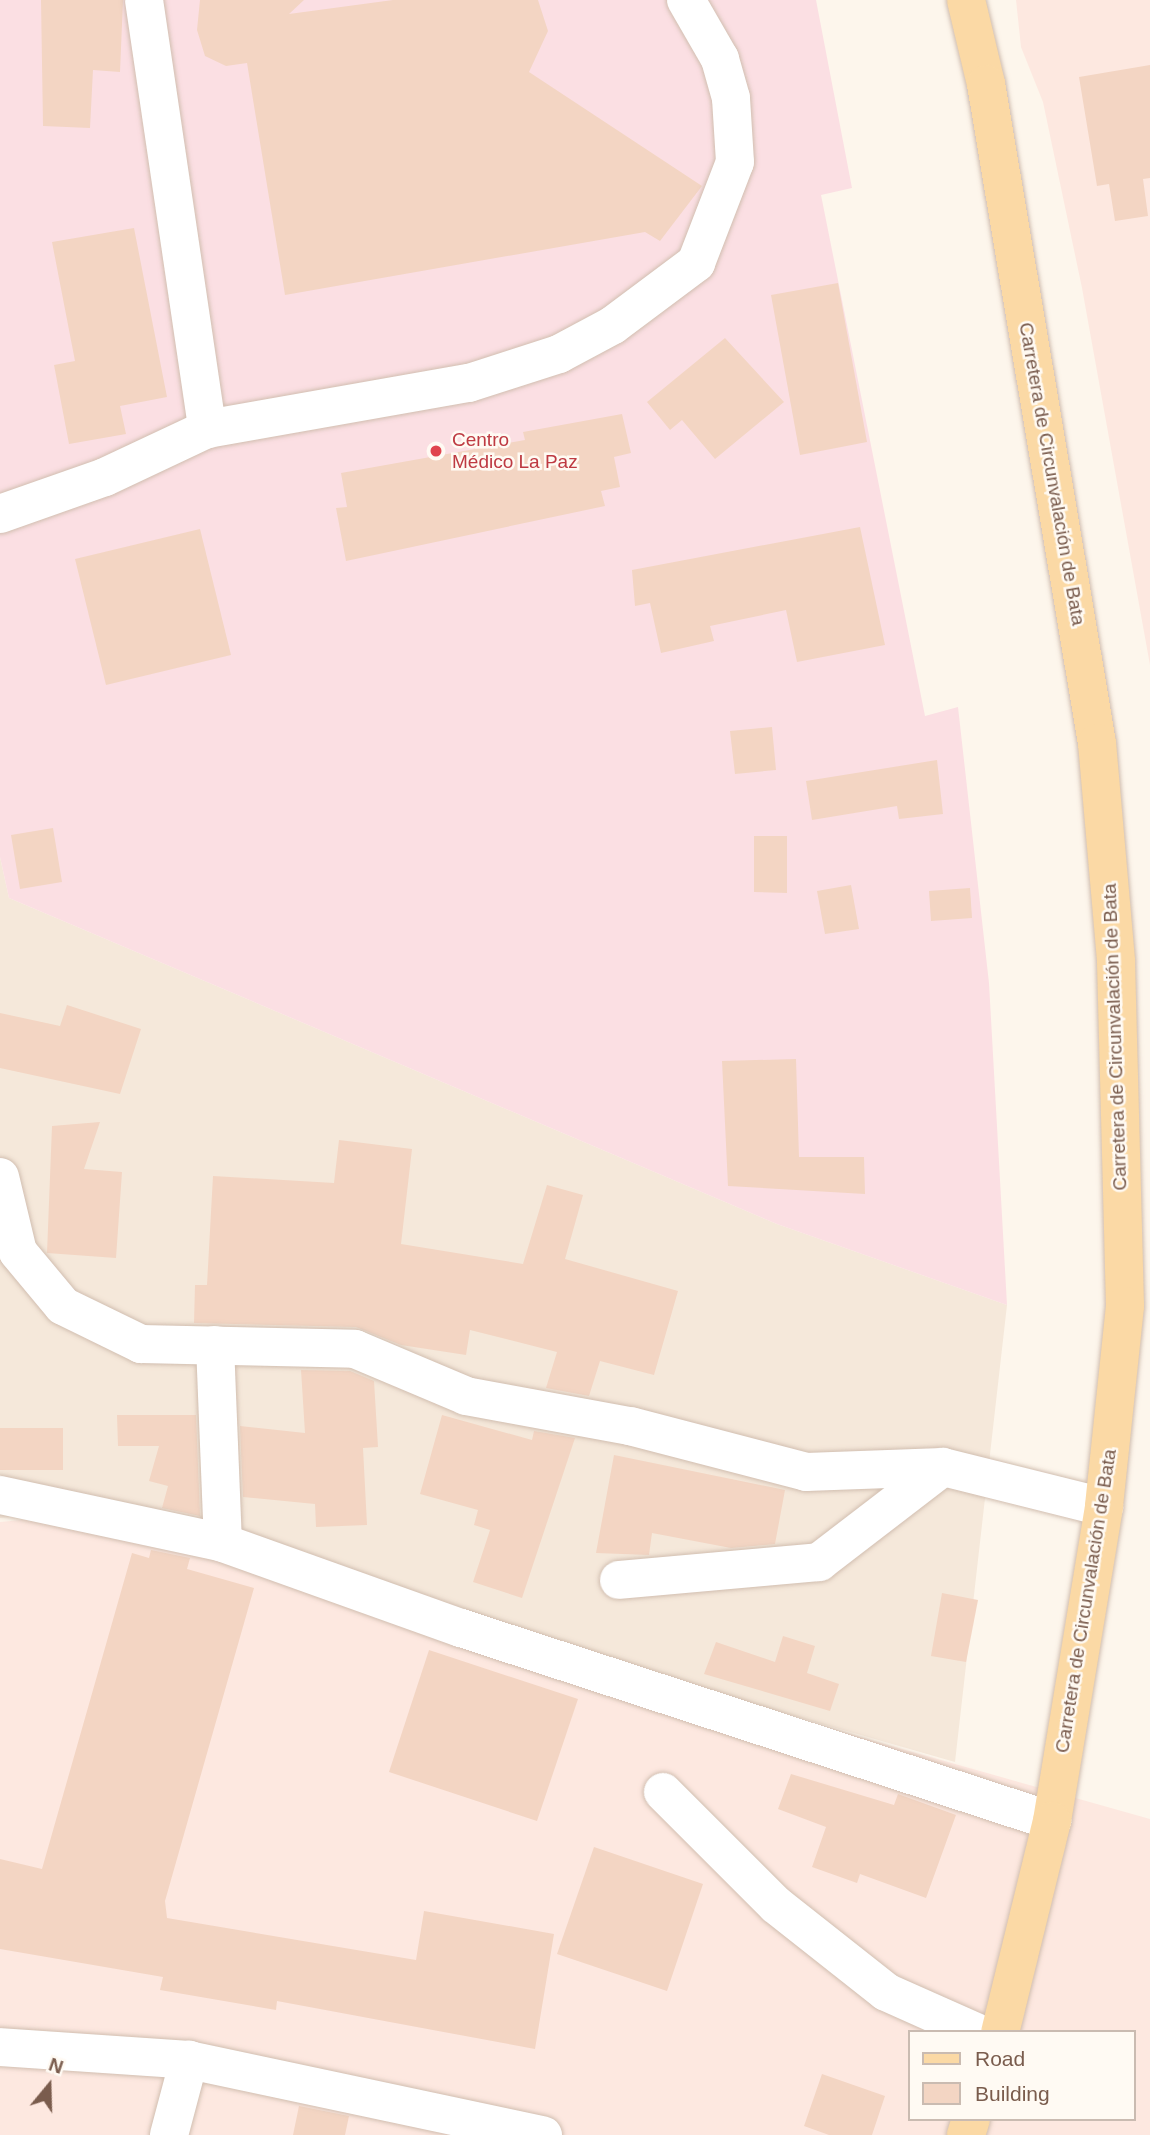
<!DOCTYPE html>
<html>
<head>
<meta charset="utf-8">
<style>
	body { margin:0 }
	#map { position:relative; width:1150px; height:2135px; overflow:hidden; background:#fdf6ec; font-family:Arial,sans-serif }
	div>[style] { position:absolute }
	.residential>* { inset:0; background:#f5e8da }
	.commercial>* { inset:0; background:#fde8e0 }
	.medical>* { inset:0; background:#fbdfe3 }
	.building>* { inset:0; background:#f3d5c3 }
	.roads { filter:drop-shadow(0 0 2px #d1beb0) drop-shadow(0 0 2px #d1beb0) }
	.minor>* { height:38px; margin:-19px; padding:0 19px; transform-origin:19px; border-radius:19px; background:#fff }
	.major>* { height:38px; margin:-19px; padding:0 19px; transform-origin:19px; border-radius:19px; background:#fbd9a5 }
	.dots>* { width:19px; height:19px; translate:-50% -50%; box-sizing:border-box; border:4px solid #fffaf3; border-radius:50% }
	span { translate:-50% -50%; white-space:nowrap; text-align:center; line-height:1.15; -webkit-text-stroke:5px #fffaf3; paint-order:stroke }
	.health-label { font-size:19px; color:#be3a42 }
	.left { translate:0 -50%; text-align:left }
	.street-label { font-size:19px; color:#7a5c4d }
	.legend { position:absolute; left:908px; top:2030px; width:228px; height:91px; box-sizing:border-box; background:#fffaf3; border:2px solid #cabbb1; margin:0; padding:9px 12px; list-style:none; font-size:21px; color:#7a5c4d }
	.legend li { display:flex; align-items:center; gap:14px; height:35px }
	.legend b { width:35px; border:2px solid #cabbb1 }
	.north { position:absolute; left:14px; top:2051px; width:70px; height:70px; -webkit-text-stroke:5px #fffaf3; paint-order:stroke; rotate:19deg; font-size:19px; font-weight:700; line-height:28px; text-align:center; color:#7a5c4d }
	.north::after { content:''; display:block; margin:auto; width:24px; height:32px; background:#7a5c4d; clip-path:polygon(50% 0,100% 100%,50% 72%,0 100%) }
</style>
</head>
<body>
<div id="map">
	<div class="residential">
		<i style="clip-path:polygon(0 857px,9px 898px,777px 1224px,1007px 1305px,955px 1762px,74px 1510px,0 1518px)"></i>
	</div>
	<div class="commercial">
		<i style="clip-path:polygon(1016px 0,1150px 0,1150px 665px,1082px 288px,1043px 102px,1021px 47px)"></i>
		<i style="clip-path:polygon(evenodd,73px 1515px,1150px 1819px,1150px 2135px,0 2135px,0 1522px,73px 1515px,910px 2032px,1134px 2032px,1134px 2119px,910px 2119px,910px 2032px)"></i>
	</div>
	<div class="medical">
		<i style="clip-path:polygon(0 0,816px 0,852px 188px,821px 195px,925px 716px,958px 707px,989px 983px,1007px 1305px,777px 1224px,9px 898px,0 857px)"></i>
	</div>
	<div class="building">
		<i style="clip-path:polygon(41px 0,123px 0,120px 72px,93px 70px,90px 128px,43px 126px)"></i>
		<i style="clip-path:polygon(200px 0,304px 0,289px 14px,393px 0,538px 0,548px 31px,529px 72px,702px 186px,660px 241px,645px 232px,285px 295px,247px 63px,226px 66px,205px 56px,197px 30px)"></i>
		<i style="clip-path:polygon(1150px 65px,1150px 178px,1143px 179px,1148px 216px,1115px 221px,1109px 184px,1097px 186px,1079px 77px)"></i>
		<i style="clip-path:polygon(134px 228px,167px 397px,120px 406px,126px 434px,69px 444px,54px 365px,75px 361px,52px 242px)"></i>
		<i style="clip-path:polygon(838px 283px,867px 442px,800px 455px,771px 295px)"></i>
		<i style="clip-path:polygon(725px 338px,784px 402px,715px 459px,682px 420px,670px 430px,647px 402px)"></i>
		<i style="clip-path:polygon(622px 414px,631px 453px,614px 457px,620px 487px,601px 491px,605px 506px,346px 561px,336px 508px,347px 507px,341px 473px,525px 440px,523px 432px)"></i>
		<i style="clip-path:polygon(860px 527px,885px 645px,797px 662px,786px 610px,710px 626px,714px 641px,661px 653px,650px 603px,635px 606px,632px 570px)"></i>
		<i style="clip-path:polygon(200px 529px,231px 655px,106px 685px,75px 559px)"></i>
		<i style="clip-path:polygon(772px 727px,776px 770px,735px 774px,730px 731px)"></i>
		<i style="clip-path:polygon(937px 760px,943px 814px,899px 819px,897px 806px,812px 820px,806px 781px)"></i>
		<i style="clip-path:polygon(53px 828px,62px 882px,20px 889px,11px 835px)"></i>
		<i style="clip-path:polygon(754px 836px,787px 836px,787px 893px,754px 892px)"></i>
		<i style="clip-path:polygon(851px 885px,859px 929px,825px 934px,817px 891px)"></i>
		<i style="clip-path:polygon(970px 888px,972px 918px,931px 921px,929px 891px)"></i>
		<i style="clip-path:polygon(67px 1005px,141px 1029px,120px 1094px,0 1068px,0 1013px,60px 1026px)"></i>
		<i style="clip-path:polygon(796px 1059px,799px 1157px,864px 1157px,865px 1194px,728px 1186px,722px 1061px)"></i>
		<i style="clip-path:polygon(100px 1122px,84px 1169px,122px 1172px,116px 1258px,47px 1253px,52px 1126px)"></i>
		<i style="clip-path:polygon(339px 1140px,412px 1149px,401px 1244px,523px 1264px,547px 1185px,583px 1195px,565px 1259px,678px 1291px,654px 1375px,600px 1361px,589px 1396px,546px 1388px,557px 1352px,470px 1330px,466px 1355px,401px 1345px,356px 1327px,194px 1323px,195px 1285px,207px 1285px,213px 1176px,334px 1183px)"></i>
		<i style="clip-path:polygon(301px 1370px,350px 1371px,374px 1381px,378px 1447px,363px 1448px,367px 1525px,316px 1527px,315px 1504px,243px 1497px,240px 1426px,305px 1433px)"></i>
		<i style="clip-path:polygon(117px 1415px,196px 1415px,200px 1516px,162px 1508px,168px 1486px,149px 1481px,159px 1446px,118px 1446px)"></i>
		<i style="clip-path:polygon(442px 1415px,532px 1440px,534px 1431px,575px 1438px,522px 1598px,473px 1582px,490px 1530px,474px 1525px,478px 1510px,420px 1494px)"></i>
		<i style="clip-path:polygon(0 1428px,63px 1428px,63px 1470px,0 1470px)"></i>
		<i style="clip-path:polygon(614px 1455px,785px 1490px,775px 1544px,731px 1548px,652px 1533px,649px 1555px,596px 1553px)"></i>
		<i style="clip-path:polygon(151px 1550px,190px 1558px,187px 1569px,254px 1588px,165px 1901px,167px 1918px,416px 1960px,424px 1911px,554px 1934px,535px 2049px,277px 2001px,276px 2010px,160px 1990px,163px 1977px,0 1949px,0 1859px,42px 1869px,132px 1553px,149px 1558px)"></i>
		<i style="clip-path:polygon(942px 1593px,978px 1600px,966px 1662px,931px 1656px)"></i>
		<i style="clip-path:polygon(783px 1636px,815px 1646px,807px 1673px,839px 1684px,830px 1711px,704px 1674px,716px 1642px,775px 1662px)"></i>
		<i style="clip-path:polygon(429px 1650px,578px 1699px,537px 1821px,389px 1772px)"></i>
		<i style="clip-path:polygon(791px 1774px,894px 1805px,898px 1794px,956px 1815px,926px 1898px,860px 1874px,857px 1883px,812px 1867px,826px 1827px,778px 1809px)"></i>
		<i style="clip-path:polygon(594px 1847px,703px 1884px,667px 1991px,557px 1954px)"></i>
		<i style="clip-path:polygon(822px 2074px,885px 2096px,872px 2135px,829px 2135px,804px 2126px)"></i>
		<i style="clip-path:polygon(299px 2106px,349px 2116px,345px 2135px,293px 2135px)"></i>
	</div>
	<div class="roads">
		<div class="minor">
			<i style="left:144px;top:0;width:434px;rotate:81.6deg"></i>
			<i style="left:0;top:514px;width:111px;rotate:-19.4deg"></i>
			<i style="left:105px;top:477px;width:113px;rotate:-25.2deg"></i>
			<i style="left:207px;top:429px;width:266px;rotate:-10deg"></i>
			<i style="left:469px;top:383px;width:95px;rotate:-17.9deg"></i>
			<i style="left:559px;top:354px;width:61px;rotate:-28.2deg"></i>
			<i style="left:613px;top:325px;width:104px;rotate:-36.8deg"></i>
			<i style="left:696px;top:263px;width:108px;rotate:-68.9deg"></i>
			<i style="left:735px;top:162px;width:64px;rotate:-93.6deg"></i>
			<i style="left:731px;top:98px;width:41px;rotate:-105.8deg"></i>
			<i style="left:720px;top:59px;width:68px;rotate:-120deg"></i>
			<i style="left:0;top:1177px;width:77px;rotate:76.5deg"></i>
			<i style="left:18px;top:1252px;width:70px;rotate:50.2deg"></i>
			<i style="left:63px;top:1306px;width:87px;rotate:26deg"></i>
			<i style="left:141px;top:1344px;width:214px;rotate:1.3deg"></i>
			<i style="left:355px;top:1349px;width:121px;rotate:22.9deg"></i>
			<i style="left:466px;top:1396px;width:167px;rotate:10.4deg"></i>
			<i style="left:630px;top:1426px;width:182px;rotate:14.6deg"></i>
			<i style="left:806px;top:1472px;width:137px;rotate:-2.1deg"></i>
			<i style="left:943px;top:1467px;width:166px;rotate:14deg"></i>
			<i style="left:215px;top:1345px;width:198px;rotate:87.7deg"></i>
			<i style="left:0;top:1495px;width:228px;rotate:12.1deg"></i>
			<i style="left:223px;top:1543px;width:253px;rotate:19.7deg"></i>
			<i style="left:461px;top:1628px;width:622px;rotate:18.09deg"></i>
			<i style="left:619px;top:1580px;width:201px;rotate:-5.1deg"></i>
			<i style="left:819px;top:1562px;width:156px;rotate:-37.5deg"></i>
			<i style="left:663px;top:1792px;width:160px;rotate:45deg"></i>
			<i style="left:776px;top:1905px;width:140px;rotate:38.3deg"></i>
			<i style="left:886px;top:1992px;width:98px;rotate:24deg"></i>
			<i style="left:0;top:2047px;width:189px;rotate:3.9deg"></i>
			<i style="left:189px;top:2060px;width:362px;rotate:12deg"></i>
			<i style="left:169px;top:2135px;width:78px;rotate:-75.1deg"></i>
		</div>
		<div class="major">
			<i style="left:966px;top:0;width:86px;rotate:76.6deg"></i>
			<i style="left:986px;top:84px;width:668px;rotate:80.44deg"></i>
			<i style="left:1097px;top:743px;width:220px;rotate:85deg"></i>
			<i style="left:1116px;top:962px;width:344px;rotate:88.5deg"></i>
			<i style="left:1125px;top:1306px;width:202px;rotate:96deg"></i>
			<i style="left:1104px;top:1507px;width:318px;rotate:99.4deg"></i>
			<i style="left:1052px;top:1821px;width:217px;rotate:103.8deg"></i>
			<i style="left:966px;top:2135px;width:17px;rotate:-73deg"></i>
		</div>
	</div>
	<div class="dots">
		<i style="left:436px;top:451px;background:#e0444e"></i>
	</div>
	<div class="health-label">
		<span class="left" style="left:452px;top:451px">Centro<br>Médico La Paz</span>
	</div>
	<div class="street-label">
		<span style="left:1052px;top:474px;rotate:80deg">Carretera de Circunvalación de Bata</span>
		<span style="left:1115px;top:1037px;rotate:-92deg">Carretera de Circunvalación de Bata</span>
		<span style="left:1086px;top:1601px;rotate:-81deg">Carretera de Circunvalación de Bata</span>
	</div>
	<ul class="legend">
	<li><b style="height:9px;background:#fbd9a5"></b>Road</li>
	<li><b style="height:19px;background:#f3d5c3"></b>Building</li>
	</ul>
	<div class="north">N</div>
</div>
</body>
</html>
